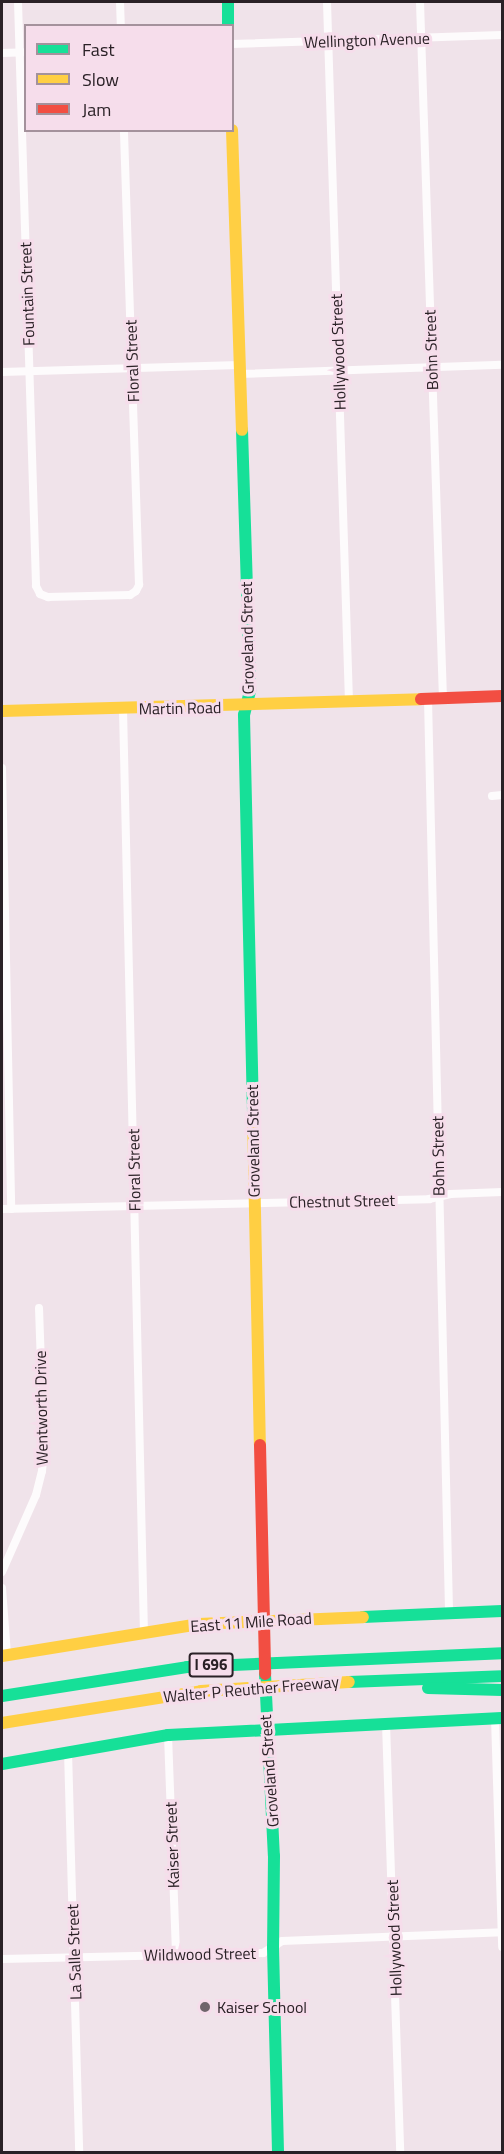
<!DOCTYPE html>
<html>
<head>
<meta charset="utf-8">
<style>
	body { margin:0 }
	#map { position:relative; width:504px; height:2154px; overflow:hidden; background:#f0e3ea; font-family:"Titillium Web",sans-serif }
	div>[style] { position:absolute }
	.street>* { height:8px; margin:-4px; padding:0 4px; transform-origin:4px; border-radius:4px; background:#fdfbfc }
	.fast>* { height:12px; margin:-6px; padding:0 6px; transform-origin:6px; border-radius:6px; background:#16e098 }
	.slow>* { height:12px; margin:-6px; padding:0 6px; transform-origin:6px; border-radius:6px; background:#ffcf43 }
	.jam>* { height:12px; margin:-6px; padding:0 6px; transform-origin:6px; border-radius:6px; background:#f24e42 }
	.dots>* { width:16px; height:16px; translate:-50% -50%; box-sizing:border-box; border:3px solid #f6ddeb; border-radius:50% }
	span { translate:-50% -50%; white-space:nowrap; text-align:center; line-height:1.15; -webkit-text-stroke:6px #f6ddeb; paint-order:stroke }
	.shield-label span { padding:2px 4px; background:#f6ddeb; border:2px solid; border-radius:4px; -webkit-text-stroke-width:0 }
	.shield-label { font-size:15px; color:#2a2126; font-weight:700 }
	.street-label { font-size:16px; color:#2a2126 }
	.poi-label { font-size:16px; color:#2a2126 }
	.left { translate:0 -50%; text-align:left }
	.frame { position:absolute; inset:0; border:3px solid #2a2126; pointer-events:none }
	.legend { position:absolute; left:24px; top:24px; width:210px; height:108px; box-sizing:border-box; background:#f6ddeb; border:2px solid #a4929c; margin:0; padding:8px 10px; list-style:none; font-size:18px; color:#2a2126 }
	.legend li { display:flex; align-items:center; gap:12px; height:30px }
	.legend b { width:30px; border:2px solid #a4929c }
</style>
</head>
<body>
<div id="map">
	<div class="street">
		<i style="left:18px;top:2px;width:584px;rotate:88.23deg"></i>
		<i style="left:36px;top:586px;width:9px;rotate:63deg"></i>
		<i style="left:40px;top:594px;width:9px;rotate:21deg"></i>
		<i style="left:48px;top:597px;width:82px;rotate:-1.4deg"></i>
		<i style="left:130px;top:595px;width:7px;rotate:-34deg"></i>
		<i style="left:136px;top:591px;width:7px;rotate:-63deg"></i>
		<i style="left:139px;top:585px;width:455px;rotate:-91.9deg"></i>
		<i style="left:120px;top:2px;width:24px;rotate:88deg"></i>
		<i style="left:327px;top:2px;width:700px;rotate:88.2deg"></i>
		<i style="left:420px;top:2px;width:696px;rotate:88.11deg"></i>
		<i style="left:232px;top:44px;width:270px;rotate:-1.9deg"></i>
		<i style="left:2px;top:53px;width:24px;rotate:-2deg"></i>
		<i style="left:2px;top:372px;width:237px;rotate:-1.7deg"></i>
		<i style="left:239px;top:374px;width:263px;rotate:-2deg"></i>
		<i style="left:428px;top:699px;width:914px;rotate:88.68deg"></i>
		<i style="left:123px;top:709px;width:922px;rotate:88.7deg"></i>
		<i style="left:2px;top:768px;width:441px;rotate:88.8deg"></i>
		<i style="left:492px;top:796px;width:10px;rotate:-6deg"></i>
		<i style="left:2px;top:1209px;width:427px;rotate:-1.3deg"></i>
		<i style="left:429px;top:1199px;width:22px;rotate:-13deg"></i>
		<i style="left:450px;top:1194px;width:52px;rotate:-2.2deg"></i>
		<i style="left:2px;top:1572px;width:84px;rotate:-66.2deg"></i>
		<i style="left:36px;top:1495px;width:25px;rotate:-76deg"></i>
		<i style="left:42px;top:1471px;width:20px;rotate:-84deg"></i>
		<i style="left:44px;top:1451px;width:143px;rotate:-92deg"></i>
		<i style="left:2px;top:1588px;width:67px;rotate:85.7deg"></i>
		<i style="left:495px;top:1718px;width:229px;rotate:88.2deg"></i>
		<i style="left:386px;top:1723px;width:429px;rotate:88.1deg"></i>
		<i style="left:168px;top:1735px;width:220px;rotate:87.9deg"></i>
		<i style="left:68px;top:1751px;width:401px;rotate:88.4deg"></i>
		<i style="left:2px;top:1959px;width:261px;rotate:-1.3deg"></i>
		<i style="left:263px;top:1953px;width:22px;rotate:-32deg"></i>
		<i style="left:282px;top:1941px;width:220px;rotate:-2.3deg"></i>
	</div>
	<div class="fast">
		<i style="left:228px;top:2px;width:24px;rotate:90deg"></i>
		<i style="left:242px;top:430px;width:261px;rotate:88.2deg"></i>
		<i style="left:250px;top:691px;width:25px;rotate:104deg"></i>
		<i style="left:244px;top:715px;width:401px;rotate:88.7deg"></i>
		<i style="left:363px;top:1617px;width:139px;rotate:-2.5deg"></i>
		<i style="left:265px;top:1674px;width:182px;rotate:87.2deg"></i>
		<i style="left:274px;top:1856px;width:91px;rotate:90.6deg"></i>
		<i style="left:273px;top:1947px;width:205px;rotate:88.6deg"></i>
		<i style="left:349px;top:1682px;width:153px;rotate:-2.2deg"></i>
		<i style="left:428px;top:1688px;width:74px;rotate:1.5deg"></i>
		<i style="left:2px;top:1696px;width:187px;rotate:-8.9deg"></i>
		<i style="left:187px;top:1667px;width:315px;rotate:-2.5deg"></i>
		<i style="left:2px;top:1764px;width:169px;rotate:-9.9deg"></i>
		<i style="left:168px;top:1735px;width:334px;rotate:-2.9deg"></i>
	</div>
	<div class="slow">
		<i style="left:232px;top:130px;width:300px;rotate:88.1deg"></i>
		<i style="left:2px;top:711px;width:419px;rotate:-1.6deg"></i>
		<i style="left:253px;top:1116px;width:329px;rotate:88.8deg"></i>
		<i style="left:2px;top:1656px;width:200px;rotate:-9.2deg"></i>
		<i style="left:199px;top:1624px;width:164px;rotate:-2.4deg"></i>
		<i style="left:2px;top:1723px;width:202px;rotate:-9.1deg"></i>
		<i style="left:201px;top:1691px;width:148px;rotate:-3.5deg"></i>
	</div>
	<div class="jam">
		<i style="left:421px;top:699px;width:81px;rotate:-2.1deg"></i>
		<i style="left:260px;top:1445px;width:229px;rotate:88.7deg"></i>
	</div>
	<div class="dots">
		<i style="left:205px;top:2007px;background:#6f656b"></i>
	</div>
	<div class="shield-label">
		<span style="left:211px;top:1665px">I 696</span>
	</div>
	<div class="street-label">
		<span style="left:367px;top:40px;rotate:-2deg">Wellington Avenue</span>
		<span style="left:27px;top:294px;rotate:-92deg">Fountain Street</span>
		<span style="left:431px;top:350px;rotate:-92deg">Bohn Street</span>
		<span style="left:338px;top:352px;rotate:-92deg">Hollywood Street</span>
		<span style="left:132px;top:361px;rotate:-92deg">Floral Street</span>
		<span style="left:247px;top:638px;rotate:-91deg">Groveland Street</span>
		<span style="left:180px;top:708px;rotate:-1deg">Martin Road</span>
		<span style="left:253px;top:1141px;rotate:-91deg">Groveland Street</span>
		<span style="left:438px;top:1156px;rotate:-91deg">Bohn Street</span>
		<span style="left:134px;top:1170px;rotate:-91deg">Floral Street</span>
		<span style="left:342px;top:1201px;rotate:-1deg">Chestnut Street</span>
		<span style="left:41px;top:1408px;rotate:-91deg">Wentworth Drive</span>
		<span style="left:251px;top:1622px;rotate:-4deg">East 11 Mile Road</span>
		<span style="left:251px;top:1689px;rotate:-5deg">Walter P Reuther Freeway</span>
		<span style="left:269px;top:1771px;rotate:-94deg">Groveland Street</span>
		<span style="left:172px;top:1845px;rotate:-92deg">Kaiser Street</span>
		<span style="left:394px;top:1938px;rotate:-92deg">Hollywood Street</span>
		<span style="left:74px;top:1952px;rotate:-92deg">La Salle Street</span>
		<span style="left:200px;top:1954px;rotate:-1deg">Wildwood Street</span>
	</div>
	<div class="poi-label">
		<span class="left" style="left:217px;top:2007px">Kaiser School</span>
	</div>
	<div class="frame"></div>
	<ul class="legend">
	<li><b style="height:8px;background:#16e098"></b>Fast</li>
	<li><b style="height:8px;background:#ffcf43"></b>Slow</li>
	<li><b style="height:8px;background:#f24e42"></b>Jam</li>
	</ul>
</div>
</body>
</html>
